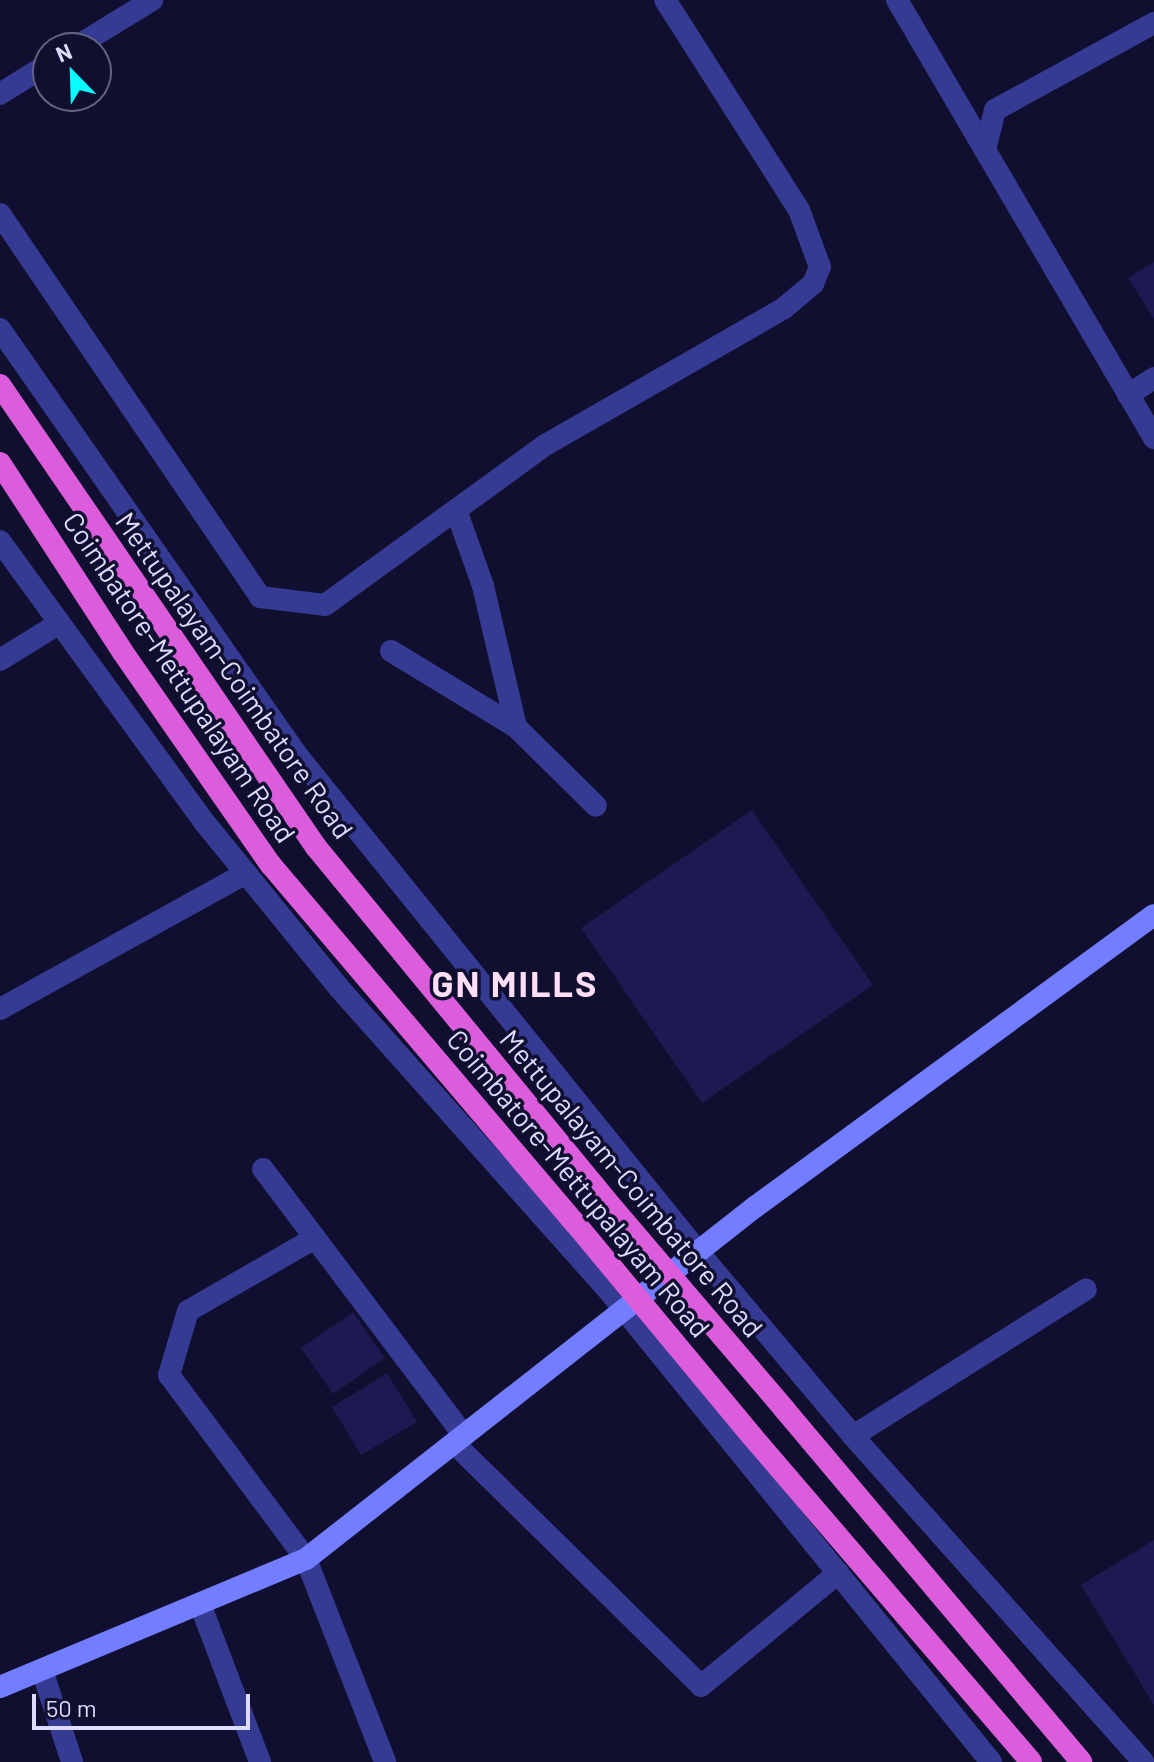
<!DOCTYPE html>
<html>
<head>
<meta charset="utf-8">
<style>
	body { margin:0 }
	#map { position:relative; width:1154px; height:1762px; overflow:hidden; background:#110f2f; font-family:Barlow,sans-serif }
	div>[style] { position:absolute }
	.building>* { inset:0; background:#1f1952 }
	.minor>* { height:22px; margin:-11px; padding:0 11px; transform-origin:11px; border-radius:11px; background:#353a92 }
	.tertiary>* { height:22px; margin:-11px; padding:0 11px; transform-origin:11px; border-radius:11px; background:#353a92 }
	.secondary>* { height:22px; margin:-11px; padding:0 11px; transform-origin:11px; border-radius:11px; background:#737dff }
	.trunk>* { height:22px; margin:-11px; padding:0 11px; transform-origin:11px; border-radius:11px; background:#db5ddb }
	.trunk-bridge>* { height:22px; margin:-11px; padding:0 11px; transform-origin:11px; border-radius:11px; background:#db5ddb }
	span { translate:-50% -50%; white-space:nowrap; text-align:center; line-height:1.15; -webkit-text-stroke:7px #110f2f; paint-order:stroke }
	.street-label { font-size:28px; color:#dddcff }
	.district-label { font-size:36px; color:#ffdef6; font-weight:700; letter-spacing:2px }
	.north { position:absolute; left:32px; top:32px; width:80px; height:80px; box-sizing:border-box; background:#110f2f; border:2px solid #636182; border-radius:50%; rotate:337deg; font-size:22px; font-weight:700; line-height:32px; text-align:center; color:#dddcff }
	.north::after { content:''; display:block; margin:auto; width:28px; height:36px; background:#08fdff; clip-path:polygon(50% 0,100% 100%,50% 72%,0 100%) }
	.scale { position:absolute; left:32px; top:1694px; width:218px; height:36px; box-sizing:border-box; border:4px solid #dddcff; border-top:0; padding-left:10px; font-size:24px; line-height:28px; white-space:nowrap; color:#dddcff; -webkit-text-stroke:6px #110f2f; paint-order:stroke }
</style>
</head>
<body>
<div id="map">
	<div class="building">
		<i style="clip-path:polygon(1154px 262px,1154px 319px,1128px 278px)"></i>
		<i style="clip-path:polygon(752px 810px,873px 985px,702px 1103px,581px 928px)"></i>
		<i style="clip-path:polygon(353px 1312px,385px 1358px,333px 1394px,301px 1348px)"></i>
		<i style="clip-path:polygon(387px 1373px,417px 1422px,361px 1455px,332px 1407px)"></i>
		<i style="clip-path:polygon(1154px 1540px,1154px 1705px,1081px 1585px)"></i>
	</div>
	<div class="minor">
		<i style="left:897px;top:0;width:508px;rotate:59.6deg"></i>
		<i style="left:74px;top:48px;width:92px;rotate:-31.6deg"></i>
		<i style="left:0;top:94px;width:57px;rotate:-32deg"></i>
		<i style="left:985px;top:150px;width:41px;rotate:-76deg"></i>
		<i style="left:995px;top:110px;width:181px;rotate:-28.7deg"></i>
		<i style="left:0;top:214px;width:463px;rotate:55.8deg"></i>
		<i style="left:260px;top:597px;width:65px;rotate:7deg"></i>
		<i style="left:325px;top:605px;width:274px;rotate:-36deg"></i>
		<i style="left:547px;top:444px;width:273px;rotate:-29.8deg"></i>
		<i style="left:784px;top:308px;width:38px;rotate:-40deg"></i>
		<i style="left:813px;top:284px;width:18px;rotate:-68deg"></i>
		<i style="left:820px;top:267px;width:61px;rotate:-110.2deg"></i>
		<i style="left:799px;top:210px;width:249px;rotate:-122.5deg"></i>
		<i style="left:1128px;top:395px;width:31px;rotate:-33deg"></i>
		<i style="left:456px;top:510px;width:81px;rotate:70.4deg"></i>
		<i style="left:483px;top:586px;width:145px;rotate:76.8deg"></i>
		<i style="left:391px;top:651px;width:146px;rotate:31.3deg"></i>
		<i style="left:516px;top:727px;width:112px;rotate:44.6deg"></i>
		<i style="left:0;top:660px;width:70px;rotate:-31.7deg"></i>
		<i style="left:0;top:1009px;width:281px;rotate:-28.9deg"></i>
		<i style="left:263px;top:1169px;width:334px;rotate:53deg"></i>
		<i style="left:315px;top:1238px;width:146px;rotate:150.1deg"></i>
		<i style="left:188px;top:1311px;width:67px;rotate:106.5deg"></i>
		<i style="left:169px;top:1375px;width:229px;rotate:53.3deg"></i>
		<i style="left:306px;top:1559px;width:218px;rotate:68.7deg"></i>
		<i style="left:853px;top:1436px;width:275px;rotate:-32.2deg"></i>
		<i style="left:454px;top:1443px;width:346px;rotate:44.5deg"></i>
		<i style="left:701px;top:1686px;width:178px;rotate:-39.5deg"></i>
		<i style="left:200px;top:1604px;width:169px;rotate:69.2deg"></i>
		<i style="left:42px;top:1670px;width:97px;rotate:71.9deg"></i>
	</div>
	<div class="tertiary">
		<i style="left:0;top:329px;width:519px;rotate:55.12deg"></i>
		<i style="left:297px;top:755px;width:641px;rotate:51.08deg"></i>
		<i style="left:700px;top:1254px;width:238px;rotate:49.9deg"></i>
		<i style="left:853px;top:1436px;width:436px;rotate:48.3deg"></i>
		<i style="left:0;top:541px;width:349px;rotate:54deg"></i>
		<i style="left:205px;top:823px;width:213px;rotate:50.9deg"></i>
		<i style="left:339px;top:988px;width:412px;rotate:48.3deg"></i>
		<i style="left:613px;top:1296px;width:600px;rotate:50.95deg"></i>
	</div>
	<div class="secondary">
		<i style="left:0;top:1687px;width:332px;rotate:-22.7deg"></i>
		<i style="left:306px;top:1559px;width:571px;rotate:-38.1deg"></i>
		<i style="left:755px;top:1207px;width:494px;rotate:-36.2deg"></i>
	</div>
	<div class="trunk">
		<i style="left:0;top:385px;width:560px;rotate:55.63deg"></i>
		<i style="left:316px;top:847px;width:455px;rotate:50.6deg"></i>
		<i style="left:0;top:463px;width:224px;rotate:57deg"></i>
		<i style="left:122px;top:651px;width:261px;rotate:55.2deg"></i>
		<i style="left:271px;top:865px;width:470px;rotate:49.7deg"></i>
		<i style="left:785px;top:1410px;width:460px;rotate:49.9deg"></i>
		<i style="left:751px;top:1435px;width:430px;rotate:49.4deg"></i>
	</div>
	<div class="trunk-bridge">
		<i style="left:605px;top:1199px;width:277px;rotate:49.5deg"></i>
		<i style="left:575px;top:1223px;width:276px;rotate:50.3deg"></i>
	</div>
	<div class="street-label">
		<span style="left:235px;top:675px;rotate:55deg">Mettupalayam-Coimbatore Road</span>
		<span style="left:180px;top:677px;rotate:56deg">Coimbatore-Mettupalayam Road</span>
		<span style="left:579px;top:1183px;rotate:50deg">Coimbatore-Mettupalayam Road</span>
		<span style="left:632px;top:1183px;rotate:50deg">Mettupalayam-Coimbatore Road</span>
	</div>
	<div class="district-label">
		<span style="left:515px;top:983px">GN MILLS</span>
	</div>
	<div class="north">N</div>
	<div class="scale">50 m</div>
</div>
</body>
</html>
